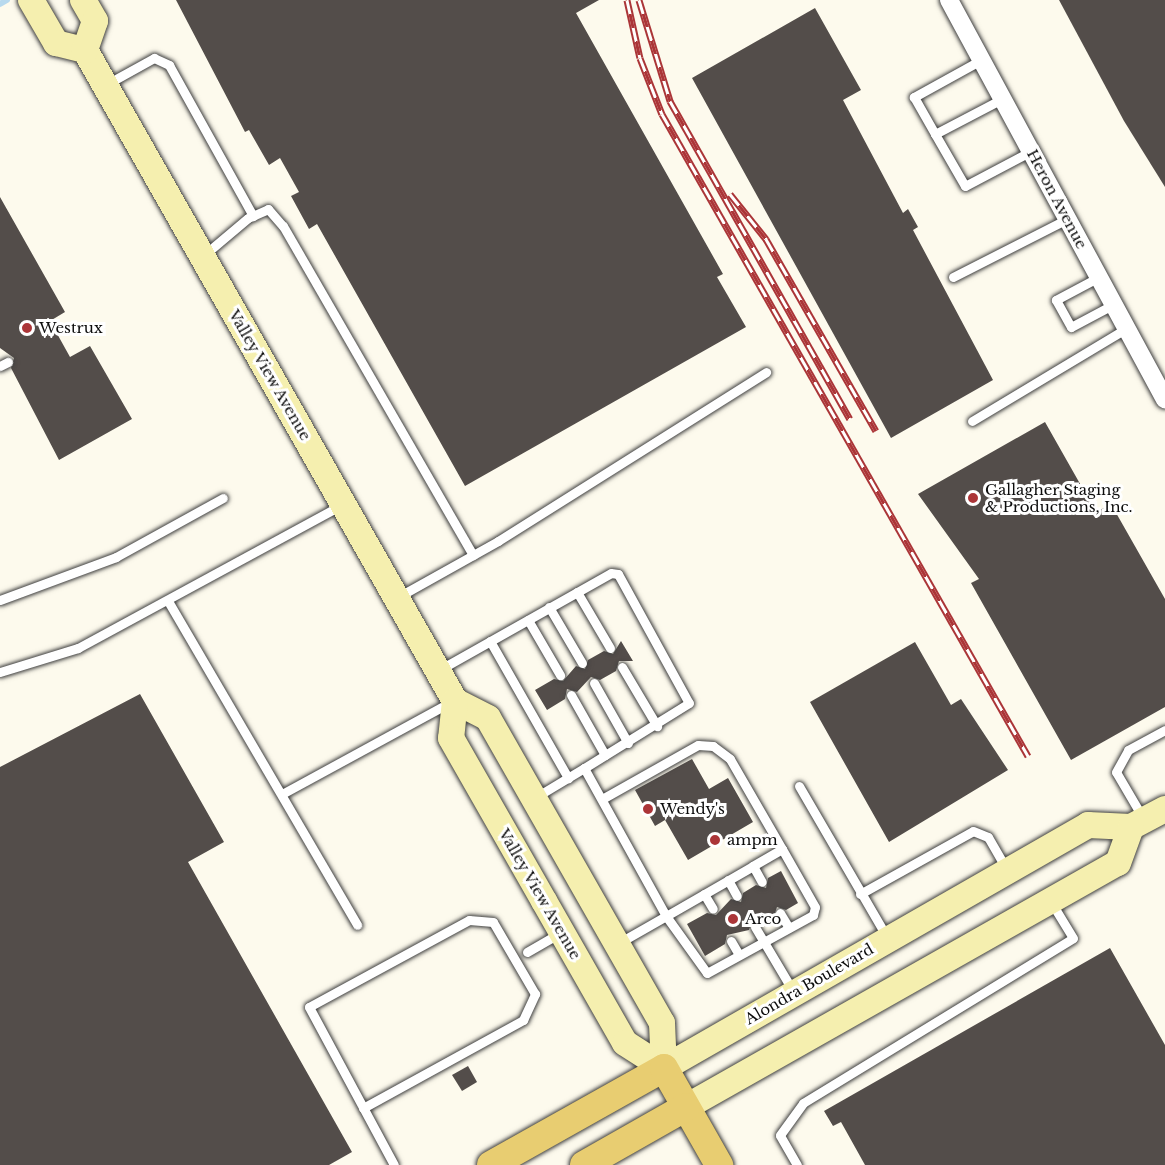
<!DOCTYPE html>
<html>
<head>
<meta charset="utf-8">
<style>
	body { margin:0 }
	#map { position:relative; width:1165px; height:1165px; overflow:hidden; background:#fdfaed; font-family:"Libre Baskerville",serif }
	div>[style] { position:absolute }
	.stream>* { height:6px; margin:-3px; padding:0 3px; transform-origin:3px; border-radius:3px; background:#b7d9ee }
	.building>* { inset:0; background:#534d4a }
	.roads { filter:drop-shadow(0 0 2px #3f3f3f) drop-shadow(0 0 2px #3f3f3f) }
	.lane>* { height:9px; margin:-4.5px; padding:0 4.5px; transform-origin:4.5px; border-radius:4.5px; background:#fff }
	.street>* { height:18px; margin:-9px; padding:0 9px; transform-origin:9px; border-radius:9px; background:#fff }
	.secondary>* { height:26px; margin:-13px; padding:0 13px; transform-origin:13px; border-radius:13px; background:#f5efaf }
	.primary>* { height:28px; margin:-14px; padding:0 14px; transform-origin:14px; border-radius:14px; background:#e8cd71 }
	.rail>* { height:7px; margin-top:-3.5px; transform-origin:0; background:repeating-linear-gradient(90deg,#fff 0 14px,#ab3538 0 28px); box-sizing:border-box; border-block:2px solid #ab3538 }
	.dots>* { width:16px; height:16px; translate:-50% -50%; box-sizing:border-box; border:3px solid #fff; border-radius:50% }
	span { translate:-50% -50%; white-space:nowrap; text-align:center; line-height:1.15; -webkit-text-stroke:6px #fff; paint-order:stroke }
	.street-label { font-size:15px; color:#0c0c0c }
	.poi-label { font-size:15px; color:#0c0c0c }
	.left { translate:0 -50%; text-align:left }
</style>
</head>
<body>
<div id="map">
	<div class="stream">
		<i style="left:0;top:4px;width:8px;rotate:-30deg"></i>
	</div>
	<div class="building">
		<i style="clip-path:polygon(176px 0,599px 0,576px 13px,723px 274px,717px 277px,746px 327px,465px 486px,317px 224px,309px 229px,291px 196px,299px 192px,280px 158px,269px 165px,249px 130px,245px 132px)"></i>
		<i style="clip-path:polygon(1059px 0,1165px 0,1165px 187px,1124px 121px)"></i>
		<i style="clip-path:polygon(815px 8px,861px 90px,843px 100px,903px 213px,908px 209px,918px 227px,913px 230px,993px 380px,891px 438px,692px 78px)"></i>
		<i style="clip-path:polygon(0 197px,65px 312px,50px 321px,70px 357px,90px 346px,132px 419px,59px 460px,11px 368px,14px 358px,0 348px)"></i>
		<i style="clip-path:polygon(1045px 422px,1096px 512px,1111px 504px,1165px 599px,1165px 707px,1071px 760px,971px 583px,979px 579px,918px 494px)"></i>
		<i style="clip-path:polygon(621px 641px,633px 661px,619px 661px,616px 671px,600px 680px,591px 677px,577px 692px,567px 689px,565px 699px,547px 710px,535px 690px,554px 679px,563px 681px,576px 666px,585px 669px,588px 660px,604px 651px,613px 654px)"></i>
		<i style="clip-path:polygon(915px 642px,951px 705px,961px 699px,1008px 770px,889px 842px,810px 702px)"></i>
		<i style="clip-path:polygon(140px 694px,224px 842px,188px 862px,352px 1152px,329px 1165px,0 1165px,0 767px)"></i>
		<i style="clip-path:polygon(692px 759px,709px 789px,728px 778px,753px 822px,688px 860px,665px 820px,655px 826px,635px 790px)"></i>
		<i style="clip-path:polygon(781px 871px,798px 903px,786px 910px,777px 907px,774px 916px,761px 924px,752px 921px,749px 930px,727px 935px,725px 944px,705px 956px,687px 924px,707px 913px,716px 915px,731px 899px,741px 902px,743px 893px,756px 885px,766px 888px,768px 878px)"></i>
		<i style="clip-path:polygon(1110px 948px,1165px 1045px,1165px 1165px,865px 1165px,841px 1122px,833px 1126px,824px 1111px)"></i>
		<i style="clip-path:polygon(468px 1066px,477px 1082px,462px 1091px,452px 1075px)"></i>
	</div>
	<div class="roads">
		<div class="lane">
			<i style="left:981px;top:60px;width:77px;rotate:151.1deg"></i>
			<i style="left:914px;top:97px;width:43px;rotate:60.4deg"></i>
			<i style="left:935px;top:134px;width:76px;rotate:-27.6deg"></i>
			<i style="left:107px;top:84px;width:54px;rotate:-29deg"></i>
			<i style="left:154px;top:58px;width:17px;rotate:25deg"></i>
			<i style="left:169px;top:65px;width:173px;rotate:60.9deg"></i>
			<i style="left:935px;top:134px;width:60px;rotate:60deg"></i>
			<i style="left:965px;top:186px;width:75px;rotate:-27.9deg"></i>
			<i style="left:204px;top:255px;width:57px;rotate:-40.1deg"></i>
			<i style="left:248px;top:218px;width:22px;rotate:-24deg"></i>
			<i style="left:268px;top:209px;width:23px;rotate:49deg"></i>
			<i style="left:283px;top:226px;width:380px;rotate:60deg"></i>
			<i style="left:953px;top:277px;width:128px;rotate:-27deg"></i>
			<i style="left:1099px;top:277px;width:49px;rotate:151.9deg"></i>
			<i style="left:1056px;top:300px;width:31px;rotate:61deg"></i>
			<i style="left:1071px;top:327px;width:49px;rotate:-28.1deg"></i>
			<i style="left:0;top:366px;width:9px;rotate:-27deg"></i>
			<i style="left:972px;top:421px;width:181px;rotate:-31deg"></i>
			<i style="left:577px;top:592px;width:65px;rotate:59.5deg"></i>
			<i style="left:398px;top:597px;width:115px;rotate:-29.2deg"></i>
			<i style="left:498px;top:541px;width:317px;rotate:-32.2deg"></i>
			<i style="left:0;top:600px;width:124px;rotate:-20.3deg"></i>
			<i style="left:116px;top:557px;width:122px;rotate:-28.9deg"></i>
			<i style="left:168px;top:601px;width:375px;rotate:59.7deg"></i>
			<i style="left:549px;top:607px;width:65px;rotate:59.5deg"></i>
			<i style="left:528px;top:620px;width:64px;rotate:59.8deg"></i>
			<i style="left:490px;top:641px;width:158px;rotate:60.3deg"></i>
			<i style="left:622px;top:667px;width:69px;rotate:59.3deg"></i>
			<i style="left:439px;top:670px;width:197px;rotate:-29.4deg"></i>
			<i style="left:611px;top:573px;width:7px;rotate:8deg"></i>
			<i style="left:618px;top:574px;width:147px;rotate:61.2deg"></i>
			<i style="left:689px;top:703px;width:123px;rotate:148.2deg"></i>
			<i style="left:584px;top:768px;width:169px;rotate:61deg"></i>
			<i style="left:666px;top:916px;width:70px;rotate:54.3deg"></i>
			<i style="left:707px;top:973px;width:121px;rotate:-28.7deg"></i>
			<i style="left:813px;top:915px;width:8px;rotate:-76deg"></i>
			<i style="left:815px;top:907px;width:67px;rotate:-119.6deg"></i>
			<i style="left:782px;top:849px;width:34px;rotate:150deg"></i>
			<i style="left:753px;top:866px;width:100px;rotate:150.1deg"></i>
			<i style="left:666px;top:916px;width:56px;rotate:150.3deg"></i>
			<i style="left:0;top:672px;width:82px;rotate:-17.1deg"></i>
			<i style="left:78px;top:648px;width:299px;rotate:-28.5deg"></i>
			<i style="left:594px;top:683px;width:69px;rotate:60.5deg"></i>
			<i style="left:571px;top:695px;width:69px;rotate:60.5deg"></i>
			<i style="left:799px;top:786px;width:175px;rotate:59.8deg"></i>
			<i style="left:282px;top:794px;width:192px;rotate:-28.6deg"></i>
			<i style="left:536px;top:797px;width:56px;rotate:-31.1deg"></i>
			<i style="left:602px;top:799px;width:110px;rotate:-29.4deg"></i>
			<i style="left:698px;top:745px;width:15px;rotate:4deg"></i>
			<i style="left:713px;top:746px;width:21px;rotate:37deg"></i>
			<i style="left:730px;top:759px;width:104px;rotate:60deg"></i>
			<i style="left:1143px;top:818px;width:53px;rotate:-120.4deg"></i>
			<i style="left:1116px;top:772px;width:25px;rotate:-61deg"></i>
			<i style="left:1128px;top:750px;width:42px;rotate:-28.4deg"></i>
			<i style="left:753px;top:866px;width:18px;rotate:61deg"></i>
			<i style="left:728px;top:880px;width:18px;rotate:61deg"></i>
			<i style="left:704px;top:894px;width:17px;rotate:59deg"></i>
			<i style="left:860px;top:894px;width:129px;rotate:-29.1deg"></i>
			<i style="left:973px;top:831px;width:16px;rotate:22deg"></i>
			<i style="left:988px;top:837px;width:38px;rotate:60deg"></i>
			<i style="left:780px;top:913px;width:17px;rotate:59deg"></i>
			<i style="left:755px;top:927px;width:74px;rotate:59.3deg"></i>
			<i style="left:731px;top:941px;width:16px;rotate:60deg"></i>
			<i style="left:527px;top:952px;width:32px;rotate:-30deg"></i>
			<i style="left:363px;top:1108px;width:183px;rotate:-28.8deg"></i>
			<i style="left:523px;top:1020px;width:29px;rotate:-65deg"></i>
			<i style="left:535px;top:994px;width:83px;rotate:-120.3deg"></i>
			<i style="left:493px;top:922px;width:24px;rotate:-175deg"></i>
			<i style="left:469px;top:920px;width:182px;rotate:151.5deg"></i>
			<i style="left:309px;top:1007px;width:179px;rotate:61.7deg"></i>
			<i style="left:797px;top:1165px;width:34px;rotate:-120deg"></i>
			<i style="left:780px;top:1135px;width:39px;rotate:-54deg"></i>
			<i style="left:803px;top:1103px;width:316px;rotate:-31.4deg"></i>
			<i style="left:1073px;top:938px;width:42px;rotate:-121.4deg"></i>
		</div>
		<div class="street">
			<i style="left:949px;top:0;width:454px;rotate:61.6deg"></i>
		</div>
		<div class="secondary">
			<i style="left:31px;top:0;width:50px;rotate:59.8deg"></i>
			<i style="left:56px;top:43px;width:30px;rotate:14deg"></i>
			<i style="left:85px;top:50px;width:749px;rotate:60.39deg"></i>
			<i style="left:455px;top:701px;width:37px;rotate:27deg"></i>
			<i style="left:488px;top:718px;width:351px;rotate:60.3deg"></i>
			<i style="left:662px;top:1023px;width:45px;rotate:87.5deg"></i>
			<i style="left:83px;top:0;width:24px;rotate:60deg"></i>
			<i style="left:95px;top:21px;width:31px;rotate:109deg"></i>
			<i style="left:455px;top:701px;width:37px;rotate:96deg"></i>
			<i style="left:451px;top:738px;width:188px;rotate:60.3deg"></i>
			<i style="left:544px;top:901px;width:163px;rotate:60.3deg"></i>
			<i style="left:625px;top:1043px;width:46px;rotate:32.7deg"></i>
			<i style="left:664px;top:1068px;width:489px;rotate:-29.8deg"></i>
			<i style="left:1088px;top:825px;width:43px;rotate:2.7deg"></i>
			<i style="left:1131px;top:827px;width:38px;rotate:-28deg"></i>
			<i style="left:686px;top:1107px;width:496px;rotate:-29.5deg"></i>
			<i style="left:1118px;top:863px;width:38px;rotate:-70deg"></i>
		</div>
		<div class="primary">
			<i style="left:491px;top:1165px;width:198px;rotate:-29.3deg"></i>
			<i style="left:664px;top:1068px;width:112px;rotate:60.4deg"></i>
			<i style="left:584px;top:1165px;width:117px;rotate:-29.6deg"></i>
		</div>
	</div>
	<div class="rail">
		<i style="left:627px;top:0;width:59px;rotate:77.4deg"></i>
		<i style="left:640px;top:58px;width:60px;rotate:68.6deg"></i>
		<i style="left:662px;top:114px;width:739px;rotate:60.31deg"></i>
		<i style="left:639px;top:0;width:106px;rotate:72.9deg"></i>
		<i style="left:670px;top:101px;width:365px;rotate:60.5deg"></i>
		<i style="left:730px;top:194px;width:58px;rotate:51.3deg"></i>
		<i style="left:766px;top:239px;width:221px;rotate:60.2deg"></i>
	</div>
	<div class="dots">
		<i style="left:27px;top:328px;background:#ab3538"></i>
		<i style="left:973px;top:498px;background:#ab3538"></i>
		<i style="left:648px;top:809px;background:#ab3538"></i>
		<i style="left:715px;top:840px;background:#ab3538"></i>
		<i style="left:733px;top:919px;background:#ab3538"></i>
	</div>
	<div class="street-label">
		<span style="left:1057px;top:199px;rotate:62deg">Heron Avenue</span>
		<span style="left:270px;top:375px;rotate:60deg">Valley View Avenue</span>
		<span style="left:540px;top:894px;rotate:60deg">Valley View Avenue</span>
		<span style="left:809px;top:984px;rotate:-30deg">Alondra Boulevard</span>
	</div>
	<div class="poi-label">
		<span class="left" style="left:39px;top:328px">Westrux</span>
		<span class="left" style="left:985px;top:498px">Gallagher Staging<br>&amp; Productions, Inc.</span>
		<span class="left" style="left:660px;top:809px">Wendy's</span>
		<span class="left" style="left:727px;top:840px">ampm</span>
		<span class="left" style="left:745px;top:919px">Arco</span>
	</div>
</div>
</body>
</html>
